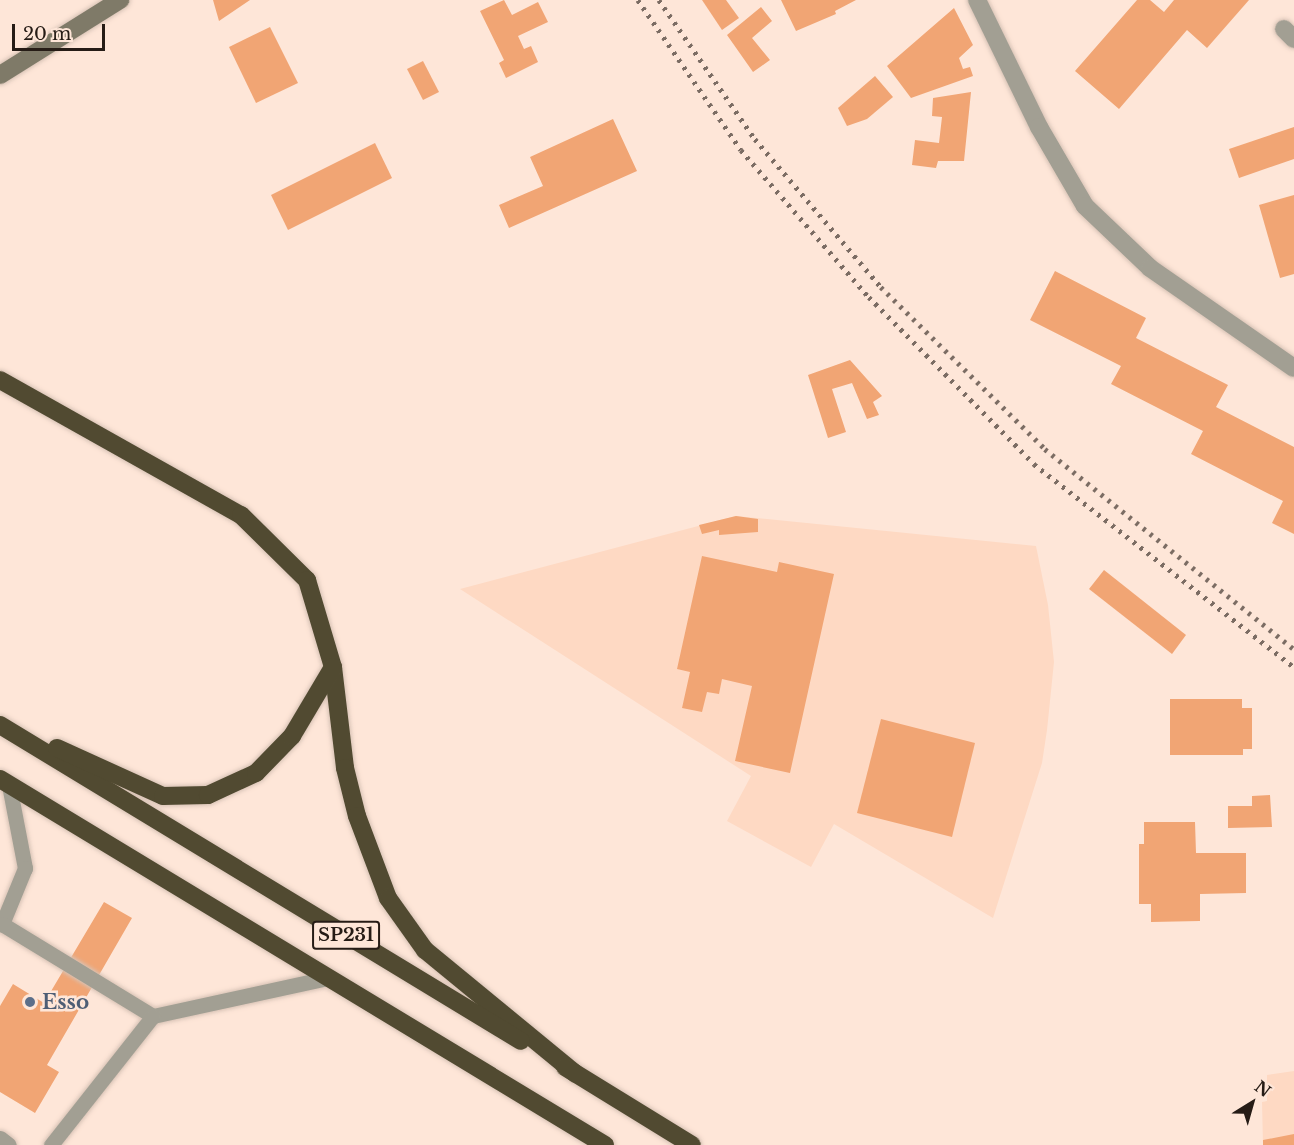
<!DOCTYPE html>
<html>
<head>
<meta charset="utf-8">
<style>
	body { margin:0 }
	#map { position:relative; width:1294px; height:1145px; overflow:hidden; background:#fee6d8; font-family:"Libre Baskerville",serif }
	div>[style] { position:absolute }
	.built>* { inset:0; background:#fed9c3 }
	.building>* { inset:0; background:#f1a574 }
	.roads { filter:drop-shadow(0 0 2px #d7c2b5) drop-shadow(0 0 2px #d7c2b5) }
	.lane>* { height:15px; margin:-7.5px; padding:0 7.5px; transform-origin:7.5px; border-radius:7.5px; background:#a29f93 }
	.street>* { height:18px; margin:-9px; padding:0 9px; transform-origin:9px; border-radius:9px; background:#a29f93 }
	.secondary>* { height:18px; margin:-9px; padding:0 9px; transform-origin:9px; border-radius:9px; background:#7f7a68 }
	.highway>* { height:18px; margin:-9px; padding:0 9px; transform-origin:9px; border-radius:9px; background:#514a31 }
	.rail>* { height:4.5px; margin-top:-2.25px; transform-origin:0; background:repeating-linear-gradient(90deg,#7b6c63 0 3px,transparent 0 9px) }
	.dots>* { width:16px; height:16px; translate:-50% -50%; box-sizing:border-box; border:3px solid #fee6d8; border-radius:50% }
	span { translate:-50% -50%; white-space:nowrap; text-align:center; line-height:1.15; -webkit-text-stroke:5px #fee6d8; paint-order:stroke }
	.shield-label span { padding:2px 4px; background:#fee6d8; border:2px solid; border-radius:4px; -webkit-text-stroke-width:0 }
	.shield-label { font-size:18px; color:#261c16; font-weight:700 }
	.service-label { font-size:20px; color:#4e5e75; font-weight:700 }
	.left { translate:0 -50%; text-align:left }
	.north { position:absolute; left:1222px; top:1073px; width:60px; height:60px; -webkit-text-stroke:4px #fee6d8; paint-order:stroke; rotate:37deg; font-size:16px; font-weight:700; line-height:24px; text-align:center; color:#261c16 }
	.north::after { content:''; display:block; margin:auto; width:21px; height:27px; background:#261c16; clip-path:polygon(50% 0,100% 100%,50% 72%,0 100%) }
	.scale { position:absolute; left:12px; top:24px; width:93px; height:27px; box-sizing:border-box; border:3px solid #261c16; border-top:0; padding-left:8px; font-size:18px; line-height:21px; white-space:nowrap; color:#261c16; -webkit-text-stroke:4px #fee6d8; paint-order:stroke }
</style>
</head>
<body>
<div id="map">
	<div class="built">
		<i style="clip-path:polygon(736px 516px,1036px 546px,1048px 605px,1054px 662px,1047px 730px,1042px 763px,993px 918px,834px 824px,811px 867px,727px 821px,751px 776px,460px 589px)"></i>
		<i style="clip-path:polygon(1294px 1071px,1294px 1145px,1263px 1145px,1262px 1102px,1267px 1101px,1267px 1075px)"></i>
	</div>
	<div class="building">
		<i style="clip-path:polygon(213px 0,250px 0,219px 21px)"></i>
		<i style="clip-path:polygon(504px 0,512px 15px,538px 2px,548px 22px,518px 36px,524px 49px,531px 46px,538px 62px,506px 78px,499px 63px,504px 60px,480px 11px)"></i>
		<i style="clip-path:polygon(702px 0,726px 0,739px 18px,722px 30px)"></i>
		<i style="clip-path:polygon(781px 0,856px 0,835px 11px,836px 14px,796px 31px)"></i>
		<i style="clip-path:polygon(1137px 0,1150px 0,1164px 12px,1174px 0,1249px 0,1207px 48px,1187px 30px,1119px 109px,1075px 71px)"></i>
		<i style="clip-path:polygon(761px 7px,772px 21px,752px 38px,770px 60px,753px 72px,727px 35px)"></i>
		<i style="clip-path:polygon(954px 8px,973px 45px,959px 58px,963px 69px,970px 67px,973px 76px,911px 98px,887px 66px)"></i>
		<i style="clip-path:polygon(270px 27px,298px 83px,256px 103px,229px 47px)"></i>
		<i style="clip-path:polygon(423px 61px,439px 92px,423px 100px,407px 69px)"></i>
		<i style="clip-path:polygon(875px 76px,893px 97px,867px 119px,847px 126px,838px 108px)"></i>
		<i style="clip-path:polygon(971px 92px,964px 161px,938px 161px,936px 168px,912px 165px,915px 140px,939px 143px,942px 117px,932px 116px,933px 98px)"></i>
		<i style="clip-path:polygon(613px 119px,637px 171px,509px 228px,499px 205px,543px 186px,530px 157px)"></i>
		<i style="clip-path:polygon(1294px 127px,1294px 159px,1239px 178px,1229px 149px)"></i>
		<i style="clip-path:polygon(375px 143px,392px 178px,288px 230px,271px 195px)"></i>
		<i style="clip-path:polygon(1294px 195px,1294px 274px,1280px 278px,1259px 205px)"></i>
		<i style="clip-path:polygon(1055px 271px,1146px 318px,1136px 338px,1228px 385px,1216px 407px,1294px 447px,1294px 534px,1272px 523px,1283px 501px,1191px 454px,1203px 431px,1111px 384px,1121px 366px,1030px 320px)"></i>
		<i style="clip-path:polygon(850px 360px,882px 396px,873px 402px,879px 415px,867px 419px,852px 383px,832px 389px,846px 432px,828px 438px,808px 375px)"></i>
		<i style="clip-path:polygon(736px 516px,758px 519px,758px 532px,719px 535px,719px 530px,702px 534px,699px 525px)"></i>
		<i style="clip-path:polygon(702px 556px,777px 572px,779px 562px,834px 574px,790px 773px,735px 761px,752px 686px,722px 679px,719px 694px,707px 692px,702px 712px,682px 708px,690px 672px,677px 669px)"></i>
		<i style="clip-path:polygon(1104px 570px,1186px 635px,1172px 654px,1089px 589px)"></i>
		<i style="clip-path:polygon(1170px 699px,1242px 699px,1242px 708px,1252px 708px,1252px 749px,1243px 749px,1243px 755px,1170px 755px)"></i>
		<i style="clip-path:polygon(881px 719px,975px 743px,952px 837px,857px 813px)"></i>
		<i style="clip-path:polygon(1270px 795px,1272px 827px,1228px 828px,1228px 806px,1252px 806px,1252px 796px)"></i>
		<i style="clip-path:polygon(1144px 822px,1195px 822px,1196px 853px,1246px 853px,1246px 893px,1200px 894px,1200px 921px,1151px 922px,1151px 904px,1139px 904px,1139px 844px,1144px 844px)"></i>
		<i style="clip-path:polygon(104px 902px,132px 918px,47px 1065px,59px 1072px,35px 1113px,0 1092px,0 1006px,13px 984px,44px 1003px)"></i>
		<i style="clip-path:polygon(1294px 1134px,1294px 1145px,1263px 1145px,1263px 1140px)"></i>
	</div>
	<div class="roads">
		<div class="lane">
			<i style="left:9px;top:785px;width:85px;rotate:79.1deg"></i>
			<i style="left:25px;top:868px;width:61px;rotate:112.3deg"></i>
			<i style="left:2px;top:924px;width:177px;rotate:31.4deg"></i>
			<i style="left:153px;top:1016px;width:179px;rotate:-12.3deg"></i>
			<i style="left:0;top:1138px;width:11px;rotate:38deg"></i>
			<i style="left:51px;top:1145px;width:164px;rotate:-51.7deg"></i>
		</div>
		<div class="street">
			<i style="left:977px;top:0;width:141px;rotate:64deg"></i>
			<i style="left:1039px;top:127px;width:91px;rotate:59.8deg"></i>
			<i style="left:1085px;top:206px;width:90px;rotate:43.6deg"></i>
			<i style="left:1150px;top:268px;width:175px;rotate:34.8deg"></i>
			<i style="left:1284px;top:29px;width:14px;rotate:45deg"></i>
		</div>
		<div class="secondary">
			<i style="left:0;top:75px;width:142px;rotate:-32deg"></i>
		</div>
		<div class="highway">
			<i style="left:0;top:380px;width:276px;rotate:29.3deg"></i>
			<i style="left:241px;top:515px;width:93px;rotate:44.6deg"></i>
			<i style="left:307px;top:580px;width:91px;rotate:73.4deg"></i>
			<i style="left:333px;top:667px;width:102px;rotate:83.2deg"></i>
			<i style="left:345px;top:768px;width:49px;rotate:76deg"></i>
			<i style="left:357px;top:816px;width:88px;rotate:69.3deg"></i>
			<i style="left:388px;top:898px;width:64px;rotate:54.6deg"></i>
			<i style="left:425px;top:950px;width:195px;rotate:39.4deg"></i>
			<i style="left:0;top:725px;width:609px;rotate:31.24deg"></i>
			<i style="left:57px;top:748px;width:116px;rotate:24.4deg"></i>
			<i style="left:163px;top:796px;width:45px;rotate:-1.3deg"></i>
			<i style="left:208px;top:795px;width:53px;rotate:-24.6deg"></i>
			<i style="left:256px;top:773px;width:52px;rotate:-45.8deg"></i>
			<i style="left:292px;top:736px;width:80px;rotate:-59.3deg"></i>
			<i style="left:0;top:779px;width:707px;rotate:31.17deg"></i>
			<i style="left:565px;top:1067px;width:149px;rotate:31.6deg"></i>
		</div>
	</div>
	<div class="rail">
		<i style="left:638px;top:0;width:182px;rotate:55.5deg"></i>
		<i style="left:741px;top:150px;width:195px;rotate:49deg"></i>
		<i style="left:869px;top:297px;width:235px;rotate:45.3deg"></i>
		<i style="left:1034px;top:464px;width:330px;rotate:38deg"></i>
		<i style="left:659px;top:0;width:169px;rotate:55.4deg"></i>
		<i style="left:755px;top:139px;width:194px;rotate:49.6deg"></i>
		<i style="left:881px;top:287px;width:231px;rotate:44.6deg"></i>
		<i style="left:1045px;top:449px;width:319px;rotate:38.8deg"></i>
	</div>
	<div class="dots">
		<i style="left:30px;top:1002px;background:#5c6f8a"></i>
	</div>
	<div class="shield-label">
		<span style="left:346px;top:935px">SP231</span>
	</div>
	<div class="service-label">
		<span class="left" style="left:42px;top:1002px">Esso</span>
	</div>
	<div class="north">N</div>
	<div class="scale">20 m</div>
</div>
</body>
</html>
